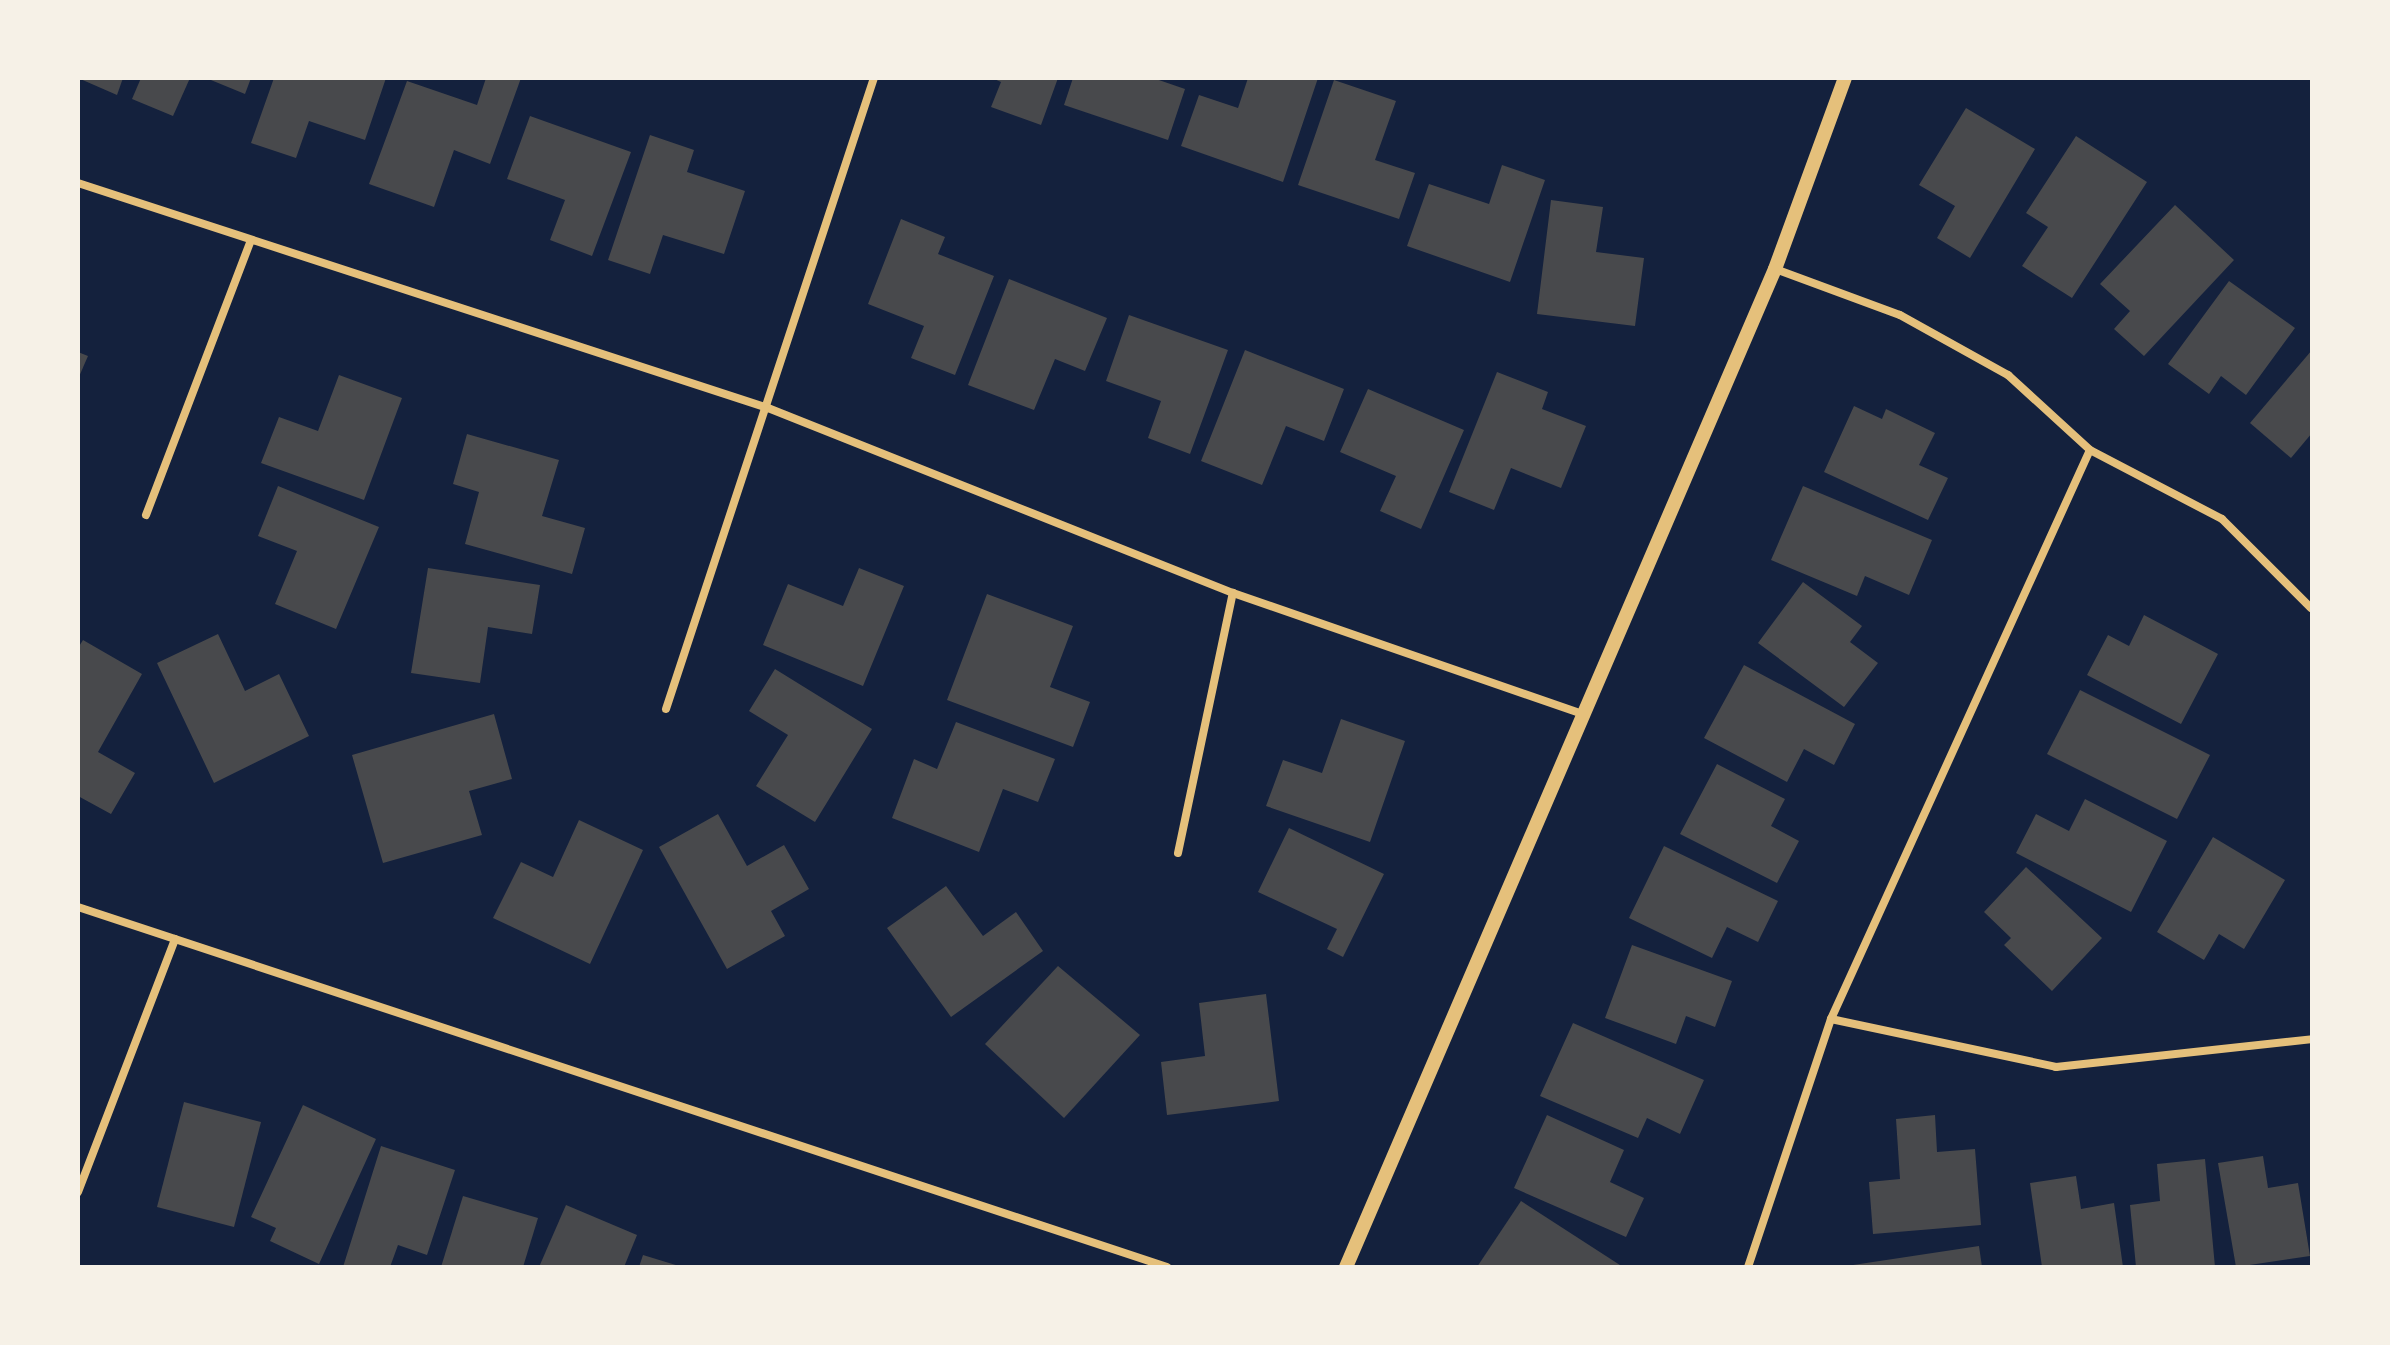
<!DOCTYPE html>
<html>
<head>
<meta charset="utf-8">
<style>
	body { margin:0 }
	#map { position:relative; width:2390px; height:1345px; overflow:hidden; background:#14213d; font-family:"IBM Plex Serif",serif }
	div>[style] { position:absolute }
	.building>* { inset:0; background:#48494c }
	.minor>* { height:8px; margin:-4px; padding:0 4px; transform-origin:4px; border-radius:4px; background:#e5c07b }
	.tertiary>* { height:14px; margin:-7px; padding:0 7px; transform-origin:7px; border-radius:7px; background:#e5c07b }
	span { translate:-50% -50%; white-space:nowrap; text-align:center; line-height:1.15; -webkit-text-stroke:6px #f6f1e7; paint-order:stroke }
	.frame { position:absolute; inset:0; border:80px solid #f6f1e7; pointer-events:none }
</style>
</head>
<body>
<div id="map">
	<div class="building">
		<i style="clip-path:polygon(78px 78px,123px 78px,117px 95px)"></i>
		<i style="clip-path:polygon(141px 78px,190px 78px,173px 116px,132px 99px)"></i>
		<i style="clip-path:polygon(206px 78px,251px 78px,245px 94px)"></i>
		<i style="clip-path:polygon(274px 78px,386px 78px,365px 140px,309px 121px,296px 158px,251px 143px)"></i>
		<i style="clip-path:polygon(486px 78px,521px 78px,490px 164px,454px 150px,434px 207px,369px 184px,407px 81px,477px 105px)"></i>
		<i style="clip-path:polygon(992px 78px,1058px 78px,1041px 125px,991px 107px,1001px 82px)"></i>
		<i style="clip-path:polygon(1073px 78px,1153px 78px,1185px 89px,1168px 140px,1064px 105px)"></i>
		<i style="clip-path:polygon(1248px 78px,1318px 78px,1283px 182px,1181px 146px,1199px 95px,1238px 108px)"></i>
		<i style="clip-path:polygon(1334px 80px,1396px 101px,1375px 160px,1415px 173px,1399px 219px,1298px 185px)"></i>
		<i style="clip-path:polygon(1966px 108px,2035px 149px,1970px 258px,1937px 238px,1955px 206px,1919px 185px)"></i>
		<i style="clip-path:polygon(530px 116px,631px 152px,592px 256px,550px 240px,565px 200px,507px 179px)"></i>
		<i style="clip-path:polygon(650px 135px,694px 150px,687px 172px,745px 191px,724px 254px,663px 235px,650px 274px,608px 260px)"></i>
		<i style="clip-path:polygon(2076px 136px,2147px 182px,2072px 298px,2022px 266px,2048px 227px,2026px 213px)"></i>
		<i style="clip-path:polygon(1502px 165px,1545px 180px,1510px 282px,1407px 246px,1429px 184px,1489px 204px)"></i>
		<i style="clip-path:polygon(1551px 200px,1603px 207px,1596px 252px,1644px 258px,1635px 326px,1537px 314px)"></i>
		<i style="clip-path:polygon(2175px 205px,2234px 260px,2144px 356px,2114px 329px,2130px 311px,2100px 284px)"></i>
		<i style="clip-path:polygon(901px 219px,945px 237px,938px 254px,994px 276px,955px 375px,911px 358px,924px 326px,868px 304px)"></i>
		<i style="clip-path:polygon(1009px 279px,1107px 318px,1085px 371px,1055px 359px,1034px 410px,968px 385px)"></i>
		<i style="clip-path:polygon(2229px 281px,2295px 328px,2246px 395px,2221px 376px,2209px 394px,2168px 364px)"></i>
		<i style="clip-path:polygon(1129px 315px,1228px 350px,1190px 454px,1148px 438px,1161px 401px,1106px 381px)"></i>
		<i style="clip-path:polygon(1245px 350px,1344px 389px,1324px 441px,1286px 426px,1262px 485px,1201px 461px)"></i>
		<i style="clip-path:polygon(2312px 350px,2312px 433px,2291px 458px,2250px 423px)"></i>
		<i style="clip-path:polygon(78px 352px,88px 356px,78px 379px)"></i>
		<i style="clip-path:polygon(1497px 372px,1548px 392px,1542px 409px,1586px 426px,1561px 488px,1511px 468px,1494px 510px,1449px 492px)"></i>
		<i style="clip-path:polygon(339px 375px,402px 398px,364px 500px,261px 463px,279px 417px,318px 431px)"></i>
		<i style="clip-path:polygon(1368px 389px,1464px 430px,1421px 529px,1380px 511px,1396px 476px,1340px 452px)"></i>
		<i style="clip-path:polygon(1854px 406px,1882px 419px,1886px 409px,1935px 433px,1919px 465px,1948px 478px,1928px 520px,1824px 472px)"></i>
		<i style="clip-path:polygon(467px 434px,559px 460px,542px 516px,585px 528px,572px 574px,465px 544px,479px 492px,453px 484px)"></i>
		<i style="clip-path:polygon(278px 486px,379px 527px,336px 629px,275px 604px,297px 551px,258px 536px)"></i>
		<i style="clip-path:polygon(1803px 486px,1932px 540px,1909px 595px,1865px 576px,1857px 596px,1771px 560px)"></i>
		<i style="clip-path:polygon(428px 568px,540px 585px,532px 634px,488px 627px,480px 683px,411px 673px)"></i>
		<i style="clip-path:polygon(859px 568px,904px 586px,863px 686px,763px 645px,788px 584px,843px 606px)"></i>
		<i style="clip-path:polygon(1803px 582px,1862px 626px,1850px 642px,1878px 663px,1844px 707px,1758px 643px)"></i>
		<i style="clip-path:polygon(987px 594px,1073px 626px,1050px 687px,1090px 702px,1073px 747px,947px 700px)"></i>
		<i style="clip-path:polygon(2144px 615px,2218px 654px,2181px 724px,2087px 675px,2108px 635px,2129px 646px)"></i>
		<i style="clip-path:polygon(218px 634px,245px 691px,279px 674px,309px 736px,214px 783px,157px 663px)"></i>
		<i style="clip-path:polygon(83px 640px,142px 674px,98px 752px,135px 773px,111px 814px,78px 796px,78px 648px)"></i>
		<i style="clip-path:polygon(1744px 665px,1855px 724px,1834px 765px,1804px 749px,1787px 782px,1704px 738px)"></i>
		<i style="clip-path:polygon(775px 669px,872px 729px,815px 822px,756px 786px,788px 735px,749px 711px)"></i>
		<i style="clip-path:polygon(2080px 690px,2210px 755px,2177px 819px,2047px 754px)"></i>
		<i style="clip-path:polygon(494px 714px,512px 779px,469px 791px,482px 835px,383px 863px,352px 755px)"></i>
		<i style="clip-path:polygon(1341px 719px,1405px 741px,1370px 842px,1266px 806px,1283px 760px,1322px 773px)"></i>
		<i style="clip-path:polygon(956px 722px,1055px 759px,1038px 802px,1003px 789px,979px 852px,892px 818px,914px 759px,937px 769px)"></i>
		<i style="clip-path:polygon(1717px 764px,1785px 799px,1771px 826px,1799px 841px,1777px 883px,1680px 834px)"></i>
		<i style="clip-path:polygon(2085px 799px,2167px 841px,2131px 912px,2016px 853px,2036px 814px,2069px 831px)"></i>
		<i style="clip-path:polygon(718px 814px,747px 866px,784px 845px,809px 889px,771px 911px,785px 936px,727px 969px,659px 847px)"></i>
		<i style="clip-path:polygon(579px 820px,643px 850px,590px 964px,493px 918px,521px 862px,553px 877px)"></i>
		<i style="clip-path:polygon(1289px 828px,1384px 874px,1343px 957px,1327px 949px,1337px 929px,1258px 892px)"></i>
		<i style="clip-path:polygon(2213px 837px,2285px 880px,2244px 949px,2219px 934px,2204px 960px,2157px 932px)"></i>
		<i style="clip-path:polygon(1664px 846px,1778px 901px,1758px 942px,1727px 927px,1712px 958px,1629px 918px)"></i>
		<i style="clip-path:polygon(2026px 867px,2102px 938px,2052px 991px,2004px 945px,2011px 938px,1984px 912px)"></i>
		<i style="clip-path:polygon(946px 886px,983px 936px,1016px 912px,1043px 951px,951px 1017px,887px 928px)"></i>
		<i style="clip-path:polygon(1632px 945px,1732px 981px,1715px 1027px,1686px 1016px,1676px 1044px,1605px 1018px)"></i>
		<i style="clip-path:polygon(1058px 966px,1140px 1035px,1064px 1118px,985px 1044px)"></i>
		<i style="clip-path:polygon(1266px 994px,1279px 1101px,1167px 1115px,1161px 1062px,1205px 1056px,1199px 1003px)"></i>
		<i style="clip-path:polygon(1573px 1023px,1704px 1080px,1680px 1134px,1647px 1118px,1638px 1138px,1540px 1096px)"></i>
		<i style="clip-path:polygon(184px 1102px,261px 1122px,234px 1227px,157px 1207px)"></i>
		<i style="clip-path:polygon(303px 1105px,376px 1139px,319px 1264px,270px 1241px,276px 1228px,251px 1217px)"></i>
		<i style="clip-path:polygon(1547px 1115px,1624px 1150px,1610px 1182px,1644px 1198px,1626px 1237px,1514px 1188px)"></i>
		<i style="clip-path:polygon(1935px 1115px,1937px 1152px,1975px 1149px,1981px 1225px,1873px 1234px,1869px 1182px,1900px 1179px,1896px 1119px)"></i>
		<i style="clip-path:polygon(381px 1146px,455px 1170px,427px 1255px,398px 1245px,390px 1267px,343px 1267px)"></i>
		<i style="clip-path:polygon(2263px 1156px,2268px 1188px,2298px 1183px,2310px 1256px,2236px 1267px,2218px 1163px)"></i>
		<i style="clip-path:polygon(2205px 1159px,2215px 1267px,2136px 1267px,2130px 1205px,2160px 1201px,2157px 1164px)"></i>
		<i style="clip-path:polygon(2076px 1176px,2081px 1209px,2114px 1203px,2123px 1267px,2042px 1267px,2030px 1183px)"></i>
		<i style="clip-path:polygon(463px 1196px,538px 1218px,523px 1267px,441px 1267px)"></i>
		<i style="clip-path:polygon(1521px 1201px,1623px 1267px,1477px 1267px)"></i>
		<i style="clip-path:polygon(566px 1205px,637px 1235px,624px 1267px,539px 1267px)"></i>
		<i style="clip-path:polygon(1979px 1246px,1982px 1267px,1853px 1267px,1853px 1265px)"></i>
		<i style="clip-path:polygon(643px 1255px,679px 1266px,679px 1267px,639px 1267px)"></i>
	</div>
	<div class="minor">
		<i style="left:78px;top:183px;width:726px;rotate:18.06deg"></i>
		<i style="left:768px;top:408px;width:500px;rotate:21.7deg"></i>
		<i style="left:1233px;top:593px;width:370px;rotate:19.1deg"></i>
		<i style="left:1775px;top:269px;width:133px;rotate:20.2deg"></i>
		<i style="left:1900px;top:315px;width:124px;rotate:29.1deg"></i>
		<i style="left:2008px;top:375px;width:111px;rotate:42.4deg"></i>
		<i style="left:2090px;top:450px;width:149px;rotate:27.6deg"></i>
		<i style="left:2222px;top:519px;width:126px;rotate:45deg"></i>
		<i style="left:146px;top:515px;width:294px;rotate:-69.1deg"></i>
		<i style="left:666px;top:709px;width:664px;rotate:-71.76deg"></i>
		<i style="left:1178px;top:853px;width:266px;rotate:-78.1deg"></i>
		<i style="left:78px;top:907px;width:1147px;rotate:18.29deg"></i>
		<i style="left:1831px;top:1019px;width:230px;rotate:12deg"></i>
		<i style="left:2056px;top:1067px;width:258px;rotate:-6.2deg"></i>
		<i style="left:78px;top:1192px;width:271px;rotate:-69deg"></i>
		<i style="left:1748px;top:1267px;width:262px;rotate:-71.5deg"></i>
		<i style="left:1831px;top:1019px;width:625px;rotate:-65.53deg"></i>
	</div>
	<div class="tertiary">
		<i style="left:1346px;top:1267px;width:1086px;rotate:-66.74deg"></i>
		<i style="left:1775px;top:269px;width:203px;rotate:-69.9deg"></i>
	</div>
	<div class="frame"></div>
</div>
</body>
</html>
